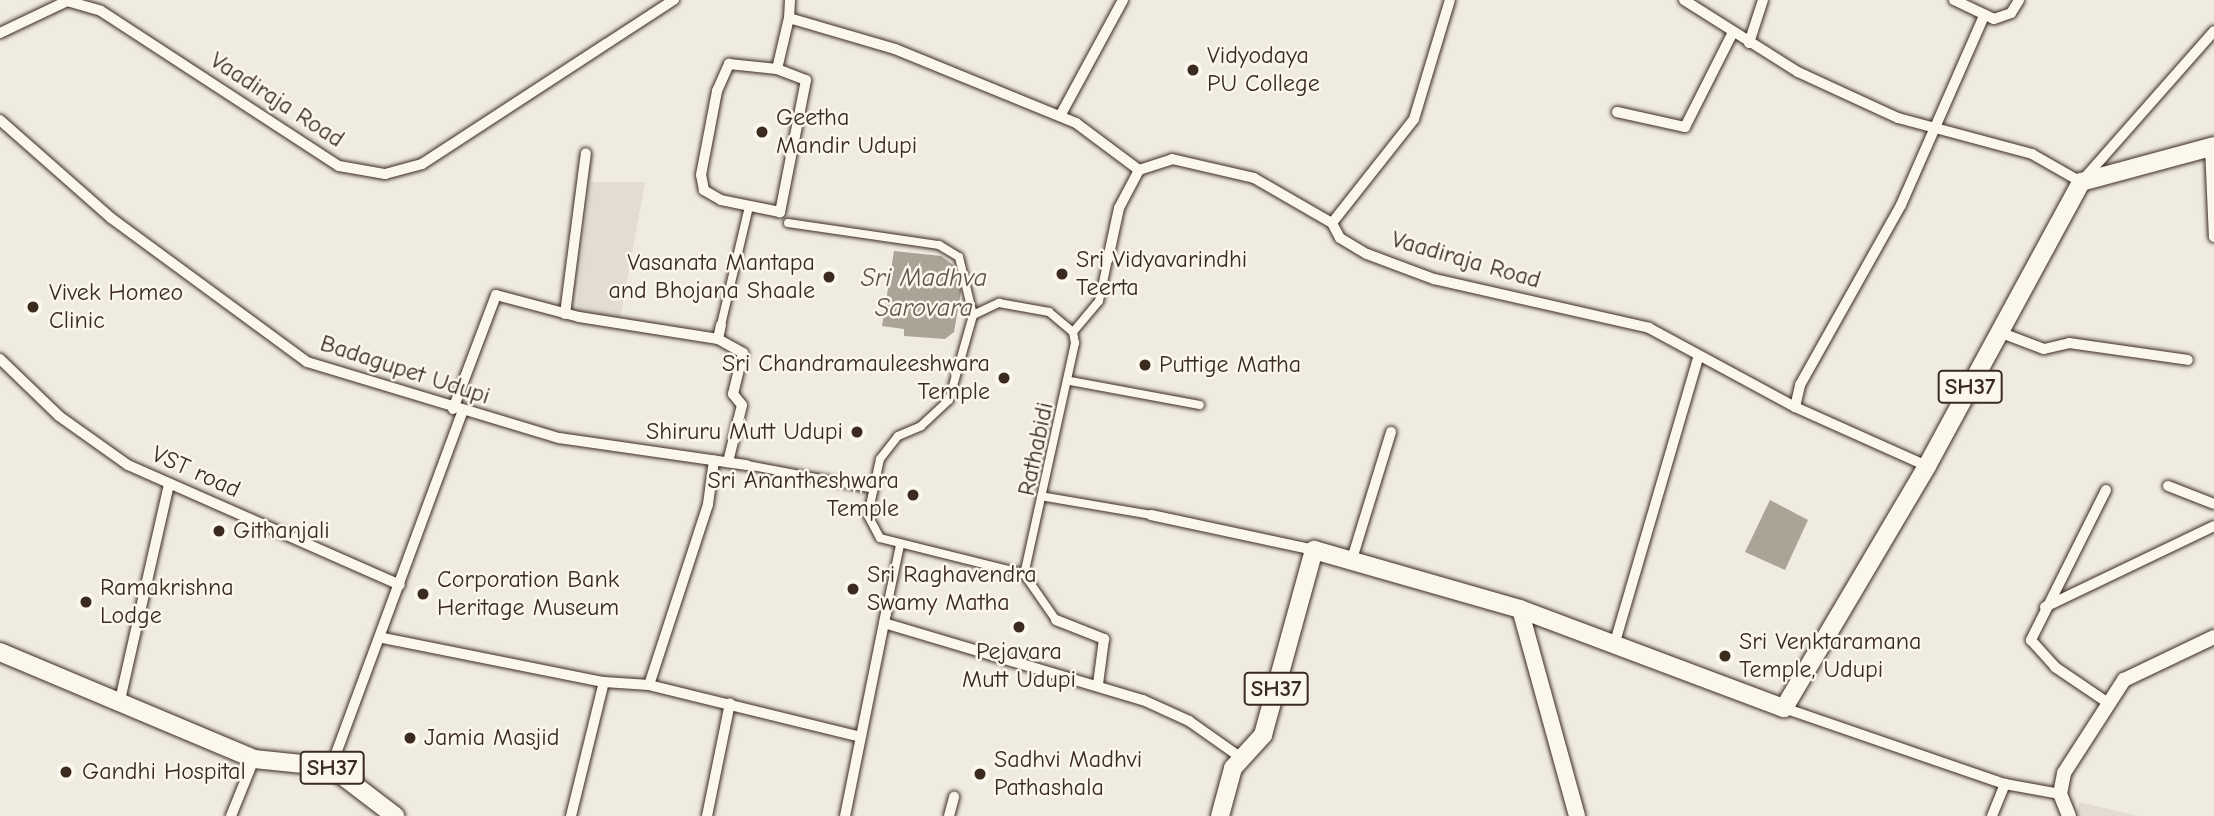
<!DOCTYPE html>
<html>
<head>
<meta charset="utf-8">
<style>
	body { margin:0 }
	#map { position:relative; width:2214px; height:816px; overflow:hidden; background:#f0ebe0; font-family:"Comic Neue",sans-serif }
	div>[style] { position:absolute }
	.built>* { inset:0; background:#e2dcd1 }
	.water>* { inset:0; background:#aca397 }
	.roads { filter:drop-shadow(0 0 2px #3b2a1e) drop-shadow(0 0 2px #3b2a1e) }
	.pedestrian>* { height:8px; margin:-4px; padding:0 4px; transform-origin:4px; border-radius:4px; background:#fbf7ec }
	.minor>* { height:10px; margin:-5px; padding:0 5px; transform-origin:5px; border-radius:5px; background:#fbf7ec }
	.tertiary>* { height:14px; margin:-7px; padding:0 7px; transform-origin:7px; border-radius:7px; background:#fbf7ec }
	.secondary>* { height:16px; margin:-8px; padding:0 8px; transform-origin:8px; border-radius:8px; background:#fbf7ec }
	.primary>* { height:18px; margin:-9px; padding:0 9px; transform-origin:9px; border-radius:9px; background:#fbf7ec }
	.dots>* { width:19px; height:19px; translate:-50% -50%; box-sizing:border-box; border:4px solid #fbf7ec; border-radius:50% }
	span { translate:-50% -50%; white-space:nowrap; text-align:center; line-height:1.15; -webkit-text-stroke:5px #fbf7ec; paint-order:stroke }
	.shield-label span { padding:2px 5px; background:#fbf7ec; border:2px solid; border-radius:5px; -webkit-text-stroke-width:0 }
	.shield-label { font-size:23px; color:#3b2a1e; font-weight:700 }
	.poi-label { font-size:24px; color:#3b2a1e }
	.left { translate:0 -50%; text-align:left }
	.right { translate:-100% -50%; text-align:right }
	.street-label { font-size:24px; color:#3b2a1e }
	.water-label { font-size:26px; color:#635448; font-style:italic }
</style>
</head>
<body>
<div id="map">
	<div class="built">
		<i style="clip-path:polygon(590px 182px,645px 182px,620px 319px,576px 311px)"></i>
		<i style="clip-path:polygon(2079px 802px,2138px 816px,2077px 816px)"></i>
	</div>
	<div class="water">
		<i style="clip-path:polygon(894px 251px,941px 256px,956px 267px,963px 280px,954px 332px,945px 339px,904px 336px,904px 329px,882px 326px)"></i>
		<i style="clip-path:polygon(1770px 500px,1808px 520px,1785px 570px,1745px 552px)"></i>
	</div>
	<div class="roads">
		<div class="pedestrian">
			<i style="left:788px;top:223px;width:153px;rotate:8.3deg"></i>
			<i style="left:939px;top:245px;width:23px;rotate:31deg"></i>
			<i style="left:959px;top:257px;width:60px;rotate:76.4deg"></i>
			<i style="left:999px;top:303px;width:51px;rotate:10.2deg"></i>
			<i style="left:1049px;top:312px;width:31px;rotate:40deg"></i>
			<i style="left:1073px;top:332px;width:11px;rotate:80deg"></i>
			<i style="left:1075px;top:343px;width:237px;rotate:102.4deg"></i>
			<i style="left:1024px;top:574px;width:148px;rotate:-166deg"></i>
			<i style="left:880px;top:538px;width:26px;rotate:-118deg"></i>
			<i style="left:868px;top:515px;width:57px;rotate:-77.9deg"></i>
			<i style="left:880px;top:459px;width:29px;rotate:-52deg"></i>
			<i style="left:898px;top:436px;width:25px;rotate:-23deg"></i>
			<i style="left:921px;top:426px;width:38px;rotate:-43deg"></i>
			<i style="left:949px;top:400px;width:88px;rotate:-74.2deg"></i>
			<i style="left:973px;top:315px;width:29px;rotate:-25deg"></i>
			<i style="left:721px;top:325px;width:121px;rotate:-76.7deg"></i>
			<i style="left:1073px;top:332px;width:40px;rotate:-50deg"></i>
			<i style="left:1099px;top:301px;width:43px;rotate:-77.9deg"></i>
			<i style="left:1070px;top:381px;width:132px;rotate:10.5deg"></i>
			<i style="left:747px;top:465px;width:129px;rotate:10.7deg"></i>
			<i style="left:1046px;top:497px;width:107px;rotate:9.7deg"></i>
			<i style="left:1024px;top:574px;width:56px;rotate:55.2deg"></i>
			<i style="left:888px;top:602px;width:58px;rotate:-78.1deg"></i>
		</div>
		<div class="minor">
			<i style="left:790px;top:0;width:18px;rotate:93deg"></i>
			<i style="left:789px;top:18px;width:110px;rotate:16.3deg"></i>
			<i style="left:895px;top:49px;width:196px;rotate:22.2deg"></i>
			<i style="left:1076px;top:123px;width:79px;rotate:36.7deg"></i>
			<i style="left:1684px;top:0;width:135px;rotate:32.3deg"></i>
			<i style="left:1798px;top:72px;width:110px;rotate:24.7deg"></i>
			<i style="left:1898px;top:118px;width:139px;rotate:15deg"></i>
			<i style="left:2032px;top:154px;width:56px;rotate:29.7deg"></i>
			<i style="left:2081px;top:182px;width:201px;rotate:-48.6deg"></i>
			<i style="left:1954px;top:0;width:44px;rotate:25.4deg"></i>
			<i style="left:1994px;top:19px;width:18px;rotate:-19deg"></i>
			<i style="left:2011px;top:13px;width:15px;rotate:-58deg"></i>
			<i style="left:0;top:33px;width:74px;rotate:-25.5deg"></i>
			<i style="left:67px;top:1px;width:35px;rotate:16deg"></i>
			<i style="left:101px;top:11px;width:284px;rotate:33.1deg"></i>
			<i style="left:339px;top:166px;width:47px;rotate:9.9deg"></i>
			<i style="left:385px;top:174px;width:38px;rotate:-15deg"></i>
			<i style="left:422px;top:164px;width:301px;rotate:-33.1deg"></i>
			<i style="left:1749px;top:43px;width:45px;rotate:-72deg"></i>
			<i style="left:777px;top:69px;width:31px;rotate:21deg"></i>
			<i style="left:806px;top:80px;width:135px;rotate:101.1deg"></i>
			<i style="left:780px;top:212px;width:60px;rotate:-168.5deg"></i>
			<i style="left:721px;top:200px;width:20px;rotate:-150deg"></i>
			<i style="left:704px;top:190px;width:15px;rotate:-101deg"></i>
			<i style="left:701px;top:175px;width:86px;rotate:-79.2deg"></i>
			<i style="left:717px;top:91px;width:30px;rotate:-66deg"></i>
			<i style="left:729px;top:64px;width:48px;rotate:5.9deg"></i>
			<i style="left:777px;top:69px;width:52px;rotate:-76.8deg"></i>
			<i style="left:1617px;top:112px;width:70px;rotate:12.4deg"></i>
			<i style="left:1685px;top:127px;width:106px;rotate:-63.2deg"></i>
			<i style="left:1060px;top:116px;width:132px;rotate:-61.5deg"></i>
			<i style="left:0;top:120px;width:148px;rotate:41.4deg"></i>
			<i style="left:111px;top:218px;width:243px;rotate:36.3deg"></i>
			<i style="left:307px;top:362px;width:263px;rotate:16.8deg"></i>
			<i style="left:559px;top:438px;width:190px;rotate:8.2deg"></i>
			<i style="left:2210px;top:147px;width:90px;rotate:87.5deg"></i>
			<i style="left:1139px;top:170px;width:35px;rotate:-18deg"></i>
			<i style="left:1172px;top:159px;width:84px;rotate:13deg"></i>
			<i style="left:1254px;top:178px;width:90px;rotate:30deg"></i>
			<i style="left:1332px;top:223px;width:17px;rotate:62deg"></i>
			<i style="left:1340px;top:238px;width:31px;rotate:31deg"></i>
			<i style="left:1367px;top:254px;width:72px;rotate:20.5deg"></i>
			<i style="left:1434px;top:279px;width:221px;rotate:12.8deg"></i>
			<i style="left:1649px;top:328px;width:166px;rotate:28.4deg"></i>
			<i style="left:1795px;top:407px;width:145px;rotate:24.1deg"></i>
			<i style="left:1332px;top:223px;width:132px;rotate:-51.7deg"></i>
			<i style="left:1414px;top:119px;width:124px;rotate:-73.2deg"></i>
			<i style="left:1108px;top:259px;width:52px;rotate:-77.8deg"></i>
			<i style="left:1119px;top:208px;width:43px;rotate:-62.2deg"></i>
			<i style="left:565px;top:314px;width:162px;rotate:-82.6deg"></i>
			<i style="left:1999px;top:332px;width:48px;rotate:20.7deg"></i>
			<i style="left:2044px;top:349px;width:26px;rotate:-13deg"></i>
			<i style="left:2069px;top:343px;width:120px;rotate:8.1deg"></i>
			<i style="left:718px;top:339px;width:29px;rotate:29deg"></i>
			<i style="left:743px;top:353px;width:42px;rotate:103.7deg"></i>
			<i style="left:733px;top:394px;width:14px;rotate:51deg"></i>
			<i style="left:742px;top:405px;width:59px;rotate:103.8deg"></i>
			<i style="left:0;top:359px;width:82px;rotate:44deg"></i>
			<i style="left:59px;top:416px;width:85px;rotate:35.4deg"></i>
			<i style="left:128px;top:465px;width:297px;rotate:23.8deg"></i>
			<i style="left:1795px;top:407px;width:23px;rotate:-77deg"></i>
			<i style="left:1800px;top:385px;width:206px;rotate:-60.7deg"></i>
			<i style="left:1901px;top:205px;width:204px;rotate:-66.3deg"></i>
			<i style="left:453px;top:409px;width:122px;rotate:-69.3deg"></i>
			<i style="left:496px;top:295px;width:86px;rotate:14.8deg"></i>
			<i style="left:579px;top:317px;width:141px;rotate:9deg"></i>
			<i style="left:718px;top:339px;width:14px;rotate:-78deg"></i>
			<i style="left:2168px;top:486px;width:49px;rotate:21.4deg"></i>
			<i style="left:2106px;top:490px;width:168px;rotate:116.6deg"></i>
			<i style="left:2031px;top:640px;width:36px;rotate:48deg"></i>
			<i style="left:2055px;top:667px;width:64px;rotate:34.2deg"></i>
			<i style="left:1151px;top:515px;width:167px;rotate:12.1deg"></i>
			<i style="left:1352px;top:559px;width:133px;rotate:-72.9deg"></i>
			<i style="left:2045px;top:607px;width:187px;rotate:-25.6deg"></i>
			<i style="left:1056px;top:620px;width:52px;rotate:21.6deg"></i>
			<i style="left:1104px;top:639px;width:45px;rotate:97.6deg"></i>
			<i style="left:884px;top:623px;width:270px;rotate:16.6deg"></i>
			<i style="left:1143px;top:700px;width:51px;rotate:24.5deg"></i>
			<i style="left:1189px;top:721px;width:62px;rotate:35.2deg"></i>
			<i style="left:383px;top:638px;width:225px;rotate:11.3deg"></i>
			<i style="left:604px;top:682px;width:45px;rotate:3.8deg"></i>
			<i style="left:649px;top:685px;width:217px;rotate:13.8deg"></i>
			<i style="left:1615px;top:642px;width:296px;rotate:-73.7deg"></i>
			<i style="left:649px;top:685px;width:190px;rotate:-71.9deg"></i>
			<i style="left:708px;top:504px;width:44px;rotate:-82.2deg"></i>
			<i style="left:120px;top:700px;width:221px;rotate:-77.2deg"></i>
			<i style="left:1784px;top:708px;width:234px;rotate:19deg"></i>
			<i style="left:2005px;top:784px;width:56px;rotate:10.3deg"></i>
			<i style="left:331px;top:767px;width:378px;rotate:-69.7deg"></i>
			<i style="left:231px;top:816px;width:61px;rotate:-68deg"></i>
			<i style="left:571px;top:816px;width:138px;rotate:-76.2deg"></i>
			<i style="left:707px;top:816px;width:115px;rotate:-78.5deg"></i>
			<i style="left:845px;top:816px;width:218px;rotate:-78.6deg"></i>
			<i style="left:949px;top:816px;width:20px;rotate:-75deg"></i>
			<i style="left:1992px;top:816px;width:35px;rotate:-68deg"></i>
		</div>
		<div class="tertiary">
			<i style="left:2069px;top:816px;width:24px;rotate:-112deg"></i>
			<i style="left:2060px;top:794px;width:21px;rotate:-79deg"></i>
			<i style="left:2064px;top:773px;width:111px;rotate:-57.2deg"></i>
			<i style="left:2124px;top:680px;width:100px;rotate:-25.5deg"></i>
		</div>
		<div class="secondary">
			<i style="left:1520px;top:609px;width:215px;rotate:74.6deg"></i>
		</div>
		<div class="primary">
			<i style="left:0;top:652px;width:276px;rotate:22.8deg"></i>
			<i style="left:254px;top:759px;width:77px;rotate:5.9deg"></i>
			<i style="left:331px;top:767px;width:81px;rotate:37.4deg"></i>
			<i style="left:1220px;top:816px;width:50px;rotate:-74.8deg"></i>
			<i style="left:1233px;top:768px;width:45px;rotate:-47.7deg"></i>
			<i style="left:1263px;top:735px;width:192px;rotate:-74.6deg"></i>
			<i style="left:1314px;top:550px;width:214px;rotate:16deg"></i>
			<i style="left:1520px;top:609px;width:282px;rotate:20.6deg"></i>
			<i style="left:1784px;top:708px;width:281px;rotate:-59.4deg"></i>
			<i style="left:1927px;top:466px;width:323px;rotate:-61.5deg"></i>
			<i style="left:2081px;top:182px;width:138px;rotate:-15.1deg"></i>
		</div>
	</div>
	<div class="dots">
		<i style="left:1193px;top:70px;background:#3b2a1e"></i>
		<i style="left:762px;top:132px;background:#3b2a1e"></i>
		<i style="left:1062px;top:274px;background:#3b2a1e"></i>
		<i style="left:829px;top:277px;background:#3b2a1e"></i>
		<i style="left:33px;top:307px;background:#3b2a1e"></i>
		<i style="left:1145px;top:365px;background:#3b2a1e"></i>
		<i style="left:1004px;top:378px;background:#3b2a1e"></i>
		<i style="left:857px;top:432px;background:#3b2a1e"></i>
		<i style="left:913px;top:495px;background:#3b2a1e"></i>
		<i style="left:219px;top:531px;background:#3b2a1e"></i>
		<i style="left:853px;top:589px;background:#3b2a1e"></i>
		<i style="left:423px;top:594px;background:#3b2a1e"></i>
		<i style="left:86px;top:602px;background:#3b2a1e"></i>
		<i style="left:1019px;top:627px;background:#3b2a1e"></i>
		<i style="left:1725px;top:656px;background:#3b2a1e"></i>
		<i style="left:410px;top:738px;background:#3b2a1e"></i>
		<i style="left:66px;top:772px;background:#3b2a1e"></i>
		<i style="left:980px;top:774px;background:#3b2a1e"></i>
	</div>
	<div class="shield-label">
		<span style="left:1970px;top:387px">SH37</span>
		<span style="left:1276px;top:689px">SH37</span>
		<span style="left:332px;top:768px">SH37</span>
	</div>
	<div class="poi-label">
		<span class="left" style="left:1207px;top:70px">Vidyodaya<br>PU College</span>
		<span class="left" style="left:776px;top:132px">Geetha<br>Mandir Udupi</span>
		<span class="left" style="left:1076px;top:274px">Sri Vidyavarindhi<br>Teerta</span>
		<span class="right" style="left:815px;top:277px">Vasanata Mantapa<br>and Bhojana Shaale</span>
		<span class="left" style="left:49px;top:307px">Vivek Homeo<br>Clinic</span>
		<span class="right" style="left:990px;top:378px">Sri Chandramauleeshwara<br>Temple</span>
		<span class="left" style="left:1159px;top:365px">Puttige Matha</span>
		<span class="right" style="left:843px;top:432px">Shiruru Mutt Udupi</span>
		<span class="right" style="left:899px;top:495px">Sri Anantheshwara<br>Temple</span>
		<span class="left" style="left:233px;top:531px">Githanjali</span>
		<span class="left" style="left:867px;top:589px">Sri Raghavendra<br>Swamy Matha</span>
		<span class="left" style="left:437px;top:594px">Corporation Bank<br>Heritage Museum</span>
		<span class="left" style="left:100px;top:602px">Ramakrishna<br>Lodge</span>
		<span class="left" style="left:1739px;top:656px">Sri Venktaramana<br>Temple, Udupi</span>
		<span style="left:1019px;top:666px">Pejavara<br>Mutt Udupi</span>
		<span class="left" style="left:424px;top:738px">Jamia Masjid</span>
		<span class="left" style="left:994px;top:774px">Sadhvi Madhvi<br>Pathashala</span>
		<span class="left" style="left:82px;top:772px">Gandhi Hospital</span>
	</div>
	<div class="street-label">
		<span style="left:277px;top:100px;rotate:33deg">Vaadiraja Road</span>
		<span style="left:1466px;top:260px;rotate:16deg">Vaadiraja Road</span>
		<span style="left:405px;top:370px;rotate:18deg">Badagupet Udupi</span>
		<span style="left:1036px;top:449px;rotate:-78deg">Rathabidi</span>
		<span style="left:196px;top:472px;rotate:24deg">VST road</span>
	</div>
	<div class="water-label">
		<span style="left:924px;top:294px">Sri Madhva<br>Sarovara</span>
	</div>
</div>
</body>
</html>
